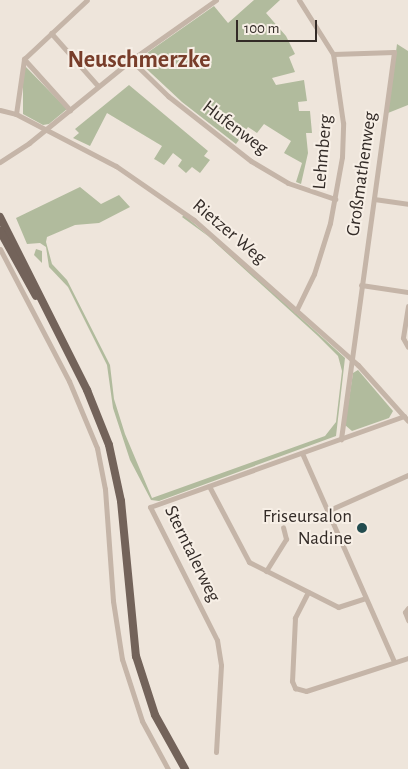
<!DOCTYPE html>
<html>
<head>
<meta charset="utf-8">
<style>
	body { margin:0 }
	#map { position:relative; width:408px; height:769px; overflow:hidden; background:#eee5db; font-family:"Alegreya Sans",sans-serif }
	div>[style] { position:absolute }
	.green>* { inset:0; background:#b1bb9d }
	.minor>* { height:5px; margin:-2.5px; padding:0 2.5px; transform-origin:2.5px; border-radius:2.5px; background:#c5b5a8 }
	.primary>* { height:8px; margin:-4px; padding:0 4px; transform-origin:4px; border-radius:4px; background:#73635a }
	.dots>* { width:14px; height:14px; translate:-50% -50%; box-sizing:border-box; border:2px solid #f7efe6; border-radius:50% }
	span { translate:-50% -50%; white-space:nowrap; text-align:center; line-height:1.15; -webkit-text-stroke:4px #f7efe6; paint-order:stroke }
	.street-label { font-size:19px; color:#332b27 }
	.poi-label { font-size:19px; color:#332b27 }
	.right { translate:-100% -50%; text-align:right }
	.district-label { font-size:24px; color:#783d2a; font-weight:700 }
	.scale { position:absolute; left:236px; top:20px; width:81px; height:22px; box-sizing:border-box; border:2px solid #332b27; border-top:0; padding-left:6px; font-size:15px; line-height:18px; white-space:nowrap; color:#332b27; -webkit-text-stroke:4px #f7efe6; paint-order:stroke }
</style>
</head>
<body>
<div id="map">
	<div class="green">
		<i style="clip-path:polygon(254px 0,280px 0,266px 13px,286px 36px,295px 54px,289px 57px,295px 72px,272px 78px,276px 85px,304px 80px,307px 101px,298px 102px,299px 111px,310px 111px,312px 133px,306px 133px,308px 153px,301px 184px,296px 182px,302px 163px,284px 153px,291px 141px,264px 124px,257px 133px,248px 127px,236px 144px,182px 102px,137px 60px,214px 6px,228px 23px)"></i>
		<i style="clip-path:polygon(397px 44px,408px 51px,408px 105px,388px 113px)"></i>
		<i style="clip-path:polygon(23px 64px,67px 109px,49px 124px,43px 125px,23px 114px)"></i>
		<i style="clip-path:polygon(129px 85px,208px 151px,204px 156px,210px 160px,200px 173px,192px 167px,186px 173px,178px 166px,182px 160px,173px 153px,164px 165px,156px 160px,154px 159px,162px 146px,107px 113px,90px 146px,73px 138px,79px 133px,75px 129px)"></i>
		<i style="clip-path:polygon(80px 187px,101px 204px,119px 195px,130px 207px,99px 223px,75px 225px,47px 237px,46px 242px,52px 264px,67px 280px,110px 365px,114px 399px,125px 434px,152px 498px,325px 436px,336px 422px,342px 371px,338px 356px,318px 336px,208px 236px,182px 217px,184px 215px,244px 266px,345px 358px,336px 436px,159px 501px,151px 500px,130px 460px,113px 408px,107px 365px,68px 287px,49px 267px,46px 247px,40px 243px,27px 244px,16px 218px)"></i>
		<i style="clip-path:polygon(36px 249px,42px 251px,42px 263px,34px 255px)"></i>
		<i style="clip-path:polygon(358px 370px,393px 411px,389px 418px,352px 431px,345px 425px,353px 373px)"></i>
	</div>
	<div class="minor">
		<i style="left:51px;top:33px;width:71px;rotate:48.4deg"></i>
		<i style="left:333px;top:54px;width:61px;rotate:-1.9deg"></i>
		<i style="left:394px;top:52px;width:391px;rotate:97.8deg"></i>
		<i style="left:24px;top:59px;width:69px;rotate:48deg"></i>
		<i style="left:131px;top:60px;width:52px;rotate:44.2deg"></i>
		<i style="left:168px;top:96px;width:105px;rotate:38.1deg"></i>
		<i style="left:251px;top:161px;width:43px;rotate:30.7deg"></i>
		<i style="left:288px;top:183px;width:50px;rotate:18.8deg"></i>
		<i style="left:0;top:110px;width:16px;rotate:14deg"></i>
		<i style="left:16px;top:114px;width:113px;rotate:27.5deg"></i>
		<i style="left:116px;top:166px;width:95px;rotate:34.7deg"></i>
		<i style="left:194px;top:220px;width:219px;rotate:41.5deg"></i>
		<i style="left:358px;top:365px;width:75px;rotate:48.2deg"></i>
		<i style="left:16px;top:114px;width:56px;rotate:-81.7deg"></i>
		<i style="left:24px;top:59px;width:86px;rotate:-43.1deg"></i>
		<i style="left:0;top:162px;width:35px;rotate:-33deg"></i>
		<i style="left:29px;top:143px;width:132px;rotate:-39.1deg"></i>
		<i style="left:131px;top:60px;width:104px;rotate:-35.2deg"></i>
		<i style="left:374px;top:199px;width:34px;rotate:8deg"></i>
		<i style="left:0;top:249px;width:149px;rotate:62.4deg"></i>
		<i style="left:69px;top:381px;width:73px;rotate:67.3deg"></i>
		<i style="left:97px;top:448px;width:42px;rotate:79deg"></i>
		<i style="left:105px;top:489px;width:112px;rotate:85.9deg"></i>
		<i style="left:113px;top:601px;width:59px;rotate:81.2deg"></i>
		<i style="left:122px;top:659px;width:65px;rotate:72.1deg"></i>
		<i style="left:142px;top:721px;width:55px;rotate:61.6deg"></i>
		<i style="left:361px;top:285px;width:48px;rotate:8.5deg"></i>
		<i style="left:408px;top:306px;width:32px;rotate:99deg"></i>
		<i style="left:403px;top:338px;width:10px;rotate:61deg"></i>
		<i style="left:296px;top:311px;width:41px;rotate:-64.1deg"></i>
		<i style="left:314px;top:274px;width:53px;rotate:-72.6deg"></i>
		<i style="left:330px;top:223px;width:67px;rotate:-79.7deg"></i>
		<i style="left:342px;top:157px;width:34px;rotate:-88deg"></i>
		<i style="left:343px;top:123px;width:70px;rotate:-98.2deg"></i>
		<i style="left:333px;top:54px;width:64px;rotate:-122.2deg"></i>
		<i style="left:302px;top:453px;width:228px;rotate:66.2deg"></i>
		<i style="left:209px;top:486px;width:86px;rotate:62.2deg"></i>
		<i style="left:249px;top:562px;width:100px;rotate:26.8deg"></i>
		<i style="left:338px;top:607px;width:28px;rotate:-18deg"></i>
		<i style="left:327px;top:511px;width:89px;rotate:-24deg"></i>
		<i style="left:266px;top:571px;width:38px;rotate:-58deg"></i>
		<i style="left:286px;top:539px;width:12px;rotate:-104deg"></i>
		<i style="left:308px;top:592px;width:29px;rotate:117deg"></i>
		<i style="left:295px;top:618px;width:63px;rotate:92.7deg"></i>
		<i style="left:292px;top:681px;width:8px;rotate:67deg"></i>
		<i style="left:295px;top:688px;width:11px;rotate:15deg"></i>
		<i style="left:306px;top:691px;width:107px;rotate:-17.9deg"></i>
		<i style="left:408px;top:608px;width:5px;rotate:127deg"></i>
		<i style="left:405px;top:612px;width:9px;rotate:69deg"></i>
		<i style="left:216px;top:752px;width:87px;rotate:-86.7deg"></i>
		<i style="left:221px;top:665px;width:25px;rotate:-99deg"></i>
		<i style="left:217px;top:640px;width:149px;rotate:-116.7deg"></i>
		<i style="left:150px;top:507px;width:270px;rotate:-19.7deg"></i>
	</div>
	<div class="primary">
		<i style="left:0;top:217px;width:194px;rotate:63.3deg"></i>
		<i style="left:87px;top:390px;width:59px;rotate:68.2deg"></i>
		<i style="left:109px;top:445px;width:57px;rotate:77.9deg"></i>
		<i style="left:121px;top:501px;width:156px;rotate:84.5deg"></i>
		<i style="left:136px;top:656px;width:62px;rotate:72.1deg"></i>
		<i style="left:155px;top:715px;width:62px;rotate:60.9deg"></i>
		<i style="left:0;top:231px;width:74px;rotate:61deg"></i>
	</div>
	<div class="dots">
		<i style="left:362px;top:528px;background:#224c4f"></i>
	</div>
	<div class="street-label">
		<span style="left:235px;top:128px;rotate:37deg">Hufenweg</span>
		<span style="left:323px;top:152px;rotate:-85deg">Lehmberg</span>
		<span style="left:362px;top:174px;rotate:-82deg">Großmathenweg</span>
		<span style="left:229px;top:232px;rotate:40deg">Rietzer Weg</span>
		<span style="left:192px;top:554px;rotate:64deg">Sterntalerweg</span>
	</div>
	<div class="poi-label">
		<span class="right" style="left:352px;top:528px">Friseursalon<br>Nadine</span>
	</div>
	<div class="district-label">
		<span style="left:139px;top:61px">Neuschmerzke</span>
	</div>
	<div class="scale">100 m</div>
</div>
</body>
</html>
